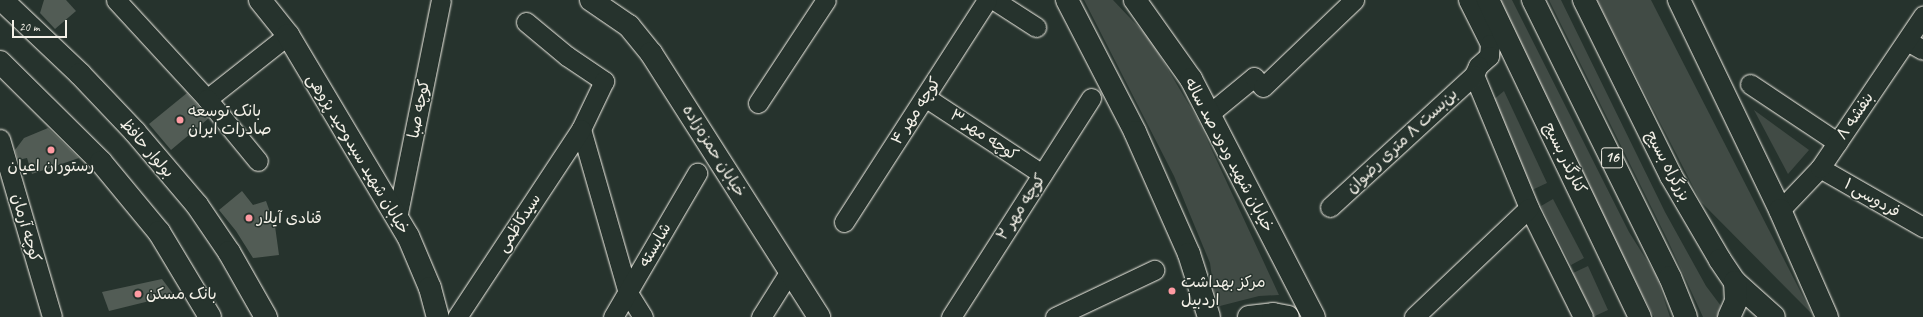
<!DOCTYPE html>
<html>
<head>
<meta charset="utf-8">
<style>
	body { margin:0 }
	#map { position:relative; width:1923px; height:317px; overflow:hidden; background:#26332d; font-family:Caveat,"Playpen Sans Arabic",sans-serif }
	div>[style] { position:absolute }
	.green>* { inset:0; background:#414b45 }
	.building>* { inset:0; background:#525c55 }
	.roads { filter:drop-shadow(0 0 1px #f4f1e8) drop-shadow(0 0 1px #f4f1e8) }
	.street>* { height:19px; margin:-9.5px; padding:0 9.5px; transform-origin:9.5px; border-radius:9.5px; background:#26332d }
	.secondary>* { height:22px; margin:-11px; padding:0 11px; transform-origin:11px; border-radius:11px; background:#26332d }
	.highway>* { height:22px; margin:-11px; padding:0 11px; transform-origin:11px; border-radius:11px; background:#26332d }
	.dots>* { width:11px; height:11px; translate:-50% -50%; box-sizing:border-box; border:2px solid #26332d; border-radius:50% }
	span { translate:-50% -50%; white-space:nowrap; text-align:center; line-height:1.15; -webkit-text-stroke:3px #26332d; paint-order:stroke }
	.shield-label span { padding:1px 3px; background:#26332d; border:1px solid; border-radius:3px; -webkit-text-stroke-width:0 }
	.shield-label { font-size:15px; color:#f4f1e8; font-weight:700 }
	.street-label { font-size:16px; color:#f4f1e8 }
	.poi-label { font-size:16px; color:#f4f1e8 }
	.left { translate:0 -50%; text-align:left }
	.scale { position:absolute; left:12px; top:20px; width:55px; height:18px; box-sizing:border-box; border:2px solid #f4f1e8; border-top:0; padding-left:5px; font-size:12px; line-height:14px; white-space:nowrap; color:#f4f1e8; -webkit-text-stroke:3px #26332d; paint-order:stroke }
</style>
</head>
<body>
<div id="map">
	<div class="green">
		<i style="clip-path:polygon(1084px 0,1113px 0,1150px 39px,1198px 120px,1279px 295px,1259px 296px,1216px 307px,1210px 263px,1174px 176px)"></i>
		<i style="clip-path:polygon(1494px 0,1512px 0,1629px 232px,1656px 275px,1670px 317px,1654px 317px,1645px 300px)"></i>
		<i style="clip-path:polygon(1549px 0,1561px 0,1665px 212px,1706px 286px,1721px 306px,1720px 317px,1703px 317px,1669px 243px)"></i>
		<i style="clip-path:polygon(1597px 0,1651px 0,1812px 314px,1701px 202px)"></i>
		<i style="clip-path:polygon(1504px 91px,1547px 183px,1532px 190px,1492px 101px)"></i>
		<i style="clip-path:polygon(1754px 110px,1809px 150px,1788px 174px)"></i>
		<i style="clip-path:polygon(1553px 199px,1584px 258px,1571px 265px,1541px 206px)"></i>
		<i style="clip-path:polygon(1588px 266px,1608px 310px,1595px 316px,1573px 273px)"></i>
	</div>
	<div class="building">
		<i style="clip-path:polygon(44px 0,66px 0,76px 11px,55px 29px,40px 13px)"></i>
		<i style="clip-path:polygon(187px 93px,209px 118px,171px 150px,149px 124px)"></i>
		<i style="clip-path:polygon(48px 128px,79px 158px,32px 174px,27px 158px,18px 160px,15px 150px,24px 138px)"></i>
		<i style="clip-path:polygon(242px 191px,253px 205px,266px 201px,275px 226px,279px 255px,253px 258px,236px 231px,219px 210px)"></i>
		<i style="clip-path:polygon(162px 279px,174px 295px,109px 311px,102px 292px)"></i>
	</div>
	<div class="roads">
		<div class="street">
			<i style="left:116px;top:0;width:134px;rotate:47.4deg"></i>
			<i style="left:207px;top:99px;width:103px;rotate:-38.3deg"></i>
			<i style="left:994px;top:0;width:50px;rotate:32.7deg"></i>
			<i style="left:1468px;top:0;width:49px;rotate:63.4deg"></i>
			<i style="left:1490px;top:44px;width:12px;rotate:95deg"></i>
			<i style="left:1489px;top:56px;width:15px;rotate:138deg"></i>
			<i style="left:1478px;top:66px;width:10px;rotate:114deg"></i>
			<i style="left:1474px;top:75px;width:144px;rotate:67.5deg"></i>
			<i style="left:1529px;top:208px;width:122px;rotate:63.6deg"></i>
			<i style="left:526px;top:22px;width:53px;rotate:39.7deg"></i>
			<i style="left:567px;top:56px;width:45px;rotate:34deg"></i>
			<i style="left:604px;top:81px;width:53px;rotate:115.6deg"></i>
			<i style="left:581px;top:129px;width:171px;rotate:74deg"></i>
			<i style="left:628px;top:293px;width:28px;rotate:58deg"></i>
			<i style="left:1907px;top:41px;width:18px;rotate:29deg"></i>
			<i style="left:1750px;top:84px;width:105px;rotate:33.7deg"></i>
			<i style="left:925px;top:97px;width:140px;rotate:33.3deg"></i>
			<i style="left:207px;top:99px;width:80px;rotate:50.6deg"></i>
			<i style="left:758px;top:103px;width:123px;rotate:-56.6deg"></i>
			<i style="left:1209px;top:114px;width:58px;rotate:-39.4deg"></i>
			<i style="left:1254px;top:77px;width:13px;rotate:48deg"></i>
			<i style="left:1263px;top:87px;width:126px;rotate:-43.7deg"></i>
			<i style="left:0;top:139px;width:185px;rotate:73.7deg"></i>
			<i style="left:1820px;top:168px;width:119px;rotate:29.8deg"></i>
			<i style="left:1330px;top:207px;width:195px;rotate:-42.5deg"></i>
			<i style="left:1780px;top:210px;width:58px;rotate:-46.4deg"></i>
			<i style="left:1820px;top:168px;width:184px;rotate:-55.9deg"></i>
			<i style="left:397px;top:218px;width:222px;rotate:-78.6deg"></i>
			<i style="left:844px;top:222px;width:264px;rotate:-57.2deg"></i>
			<i style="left:457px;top:317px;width:225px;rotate:-56.6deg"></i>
			<i style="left:613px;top:317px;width:167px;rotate:-59.7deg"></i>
			<i style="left:761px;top:317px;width:54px;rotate:-57.8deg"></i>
			<i style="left:951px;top:317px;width:260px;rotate:-57.4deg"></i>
			<i style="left:1055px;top:317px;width:110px;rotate:-25.4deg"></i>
			<i style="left:1414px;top:317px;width:158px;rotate:-43.5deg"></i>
		</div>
		<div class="secondary">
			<i style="left:2px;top:0;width:108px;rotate:43.5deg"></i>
			<i style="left:80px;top:74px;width:80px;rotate:46.5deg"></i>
			<i style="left:135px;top:132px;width:96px;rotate:49.7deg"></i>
			<i style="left:197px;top:205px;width:57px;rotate:55.8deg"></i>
			<i style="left:229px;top:252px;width:75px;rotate:60.4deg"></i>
			<i style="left:260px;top:0;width:45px;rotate:51.3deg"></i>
			<i style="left:288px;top:35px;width:234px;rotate:59.2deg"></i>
			<i style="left:408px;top:236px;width:56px;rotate:67.1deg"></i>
			<i style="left:430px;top:288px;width:30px;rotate:75deg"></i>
			<i style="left:591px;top:0;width:46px;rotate:34.4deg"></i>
			<i style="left:629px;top:26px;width:35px;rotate:51deg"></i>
			<i style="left:651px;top:53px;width:313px;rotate:57.5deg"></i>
			<i style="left:1067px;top:0;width:148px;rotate:62.7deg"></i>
			<i style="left:1135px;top:132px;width:133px;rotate:66.1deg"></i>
			<i style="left:1189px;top:254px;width:66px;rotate:72.4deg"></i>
			<i style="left:1135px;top:0;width:97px;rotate:54.7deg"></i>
			<i style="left:1191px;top:79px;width:268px;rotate:62.7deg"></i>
			<i style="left:1488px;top:0;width:352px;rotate:64.4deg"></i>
			<i style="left:1679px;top:0;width:233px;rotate:64.3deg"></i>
			<i style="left:1780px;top:210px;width:117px;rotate:66.3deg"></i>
			<i style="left:0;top:62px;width:142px;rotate:44.7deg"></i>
			<i style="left:101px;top:162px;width:91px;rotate:50.4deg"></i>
			<i style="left:159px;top:232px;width:99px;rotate:59deg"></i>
			<i style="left:1249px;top:317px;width:24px;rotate:-7deg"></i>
			<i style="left:1273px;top:314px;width:15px;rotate:11deg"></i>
		</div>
		<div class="highway">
			<i style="left:1533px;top:0;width:309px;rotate:63.7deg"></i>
			<i style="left:1670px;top:277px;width:43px;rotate:68.2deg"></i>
			<i style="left:1584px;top:0;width:196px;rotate:63.7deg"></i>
			<i style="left:1671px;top:176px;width:97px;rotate:59.7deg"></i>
			<i style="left:1720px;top:260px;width:27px;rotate:56deg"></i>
			<i style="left:1735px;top:282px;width:52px;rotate:41.9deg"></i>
			<i style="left:1729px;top:317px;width:17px;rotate:-66deg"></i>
			<i style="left:1736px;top:301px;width:19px;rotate:-93deg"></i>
		</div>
	</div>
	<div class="dots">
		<i style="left:180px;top:120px;background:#ff9aa2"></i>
		<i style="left:51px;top:150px;background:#ff9aa2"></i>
		<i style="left:249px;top:218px;background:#ff9aa2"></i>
		<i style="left:1172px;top:291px;background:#ff9aa2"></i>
		<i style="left:138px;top:294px;background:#ff9aa2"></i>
	</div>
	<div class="shield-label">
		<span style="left:1612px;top:158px">16</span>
	</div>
	<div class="street-label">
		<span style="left:419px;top:109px;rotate:-79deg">کوچه صبا</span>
		<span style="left:916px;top:111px;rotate:-57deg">کوچه مهر ۴</span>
		<span style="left:1855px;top:116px;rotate:-56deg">بنفشه ۸</span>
		<span style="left:984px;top:135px;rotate:34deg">کوچه مهر ۳</span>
		<span style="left:1402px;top:141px;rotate:-43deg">بن‌بست ۸ متری رضوان</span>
		<span style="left:147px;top:148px;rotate:49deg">بولوار حافظ</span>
		<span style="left:714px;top:151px;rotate:58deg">خیابان حمزه‌زاده</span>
		<span style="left:358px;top:154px;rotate:59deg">خیابان شهید سیدوحید پژوهی</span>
		<span style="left:1229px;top:155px;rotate:62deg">خیابان شهید ودود صد ساله</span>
		<span style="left:1565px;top:158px;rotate:64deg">کنارگذر بسیج</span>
		<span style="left:1668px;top:166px;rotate:62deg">بزرگراه بسیج</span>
		<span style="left:1872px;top:198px;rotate:30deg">فردوسی ۱</span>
		<span style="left:1021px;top:207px;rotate:-57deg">کوچه مهر ۲</span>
		<span style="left:519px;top:223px;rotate:-57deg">سیدکاظمی</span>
		<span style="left:26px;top:228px;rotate:74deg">کوچه آرمان</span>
		<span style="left:655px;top:245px;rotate:-60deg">شایسته</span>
	</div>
	<div class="poi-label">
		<span class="left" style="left:188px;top:120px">بانک توسعه<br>صادرات ایران</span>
		<span style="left:51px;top:166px">رستوران اعیان</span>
		<span class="left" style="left:257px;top:218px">قنادی آیلار</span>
		<span class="left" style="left:1181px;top:291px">مرکز بهداشت<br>اردبیل</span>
		<span class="left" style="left:146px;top:294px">بانک مسکن</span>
	</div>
	<div class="scale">20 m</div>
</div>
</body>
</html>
